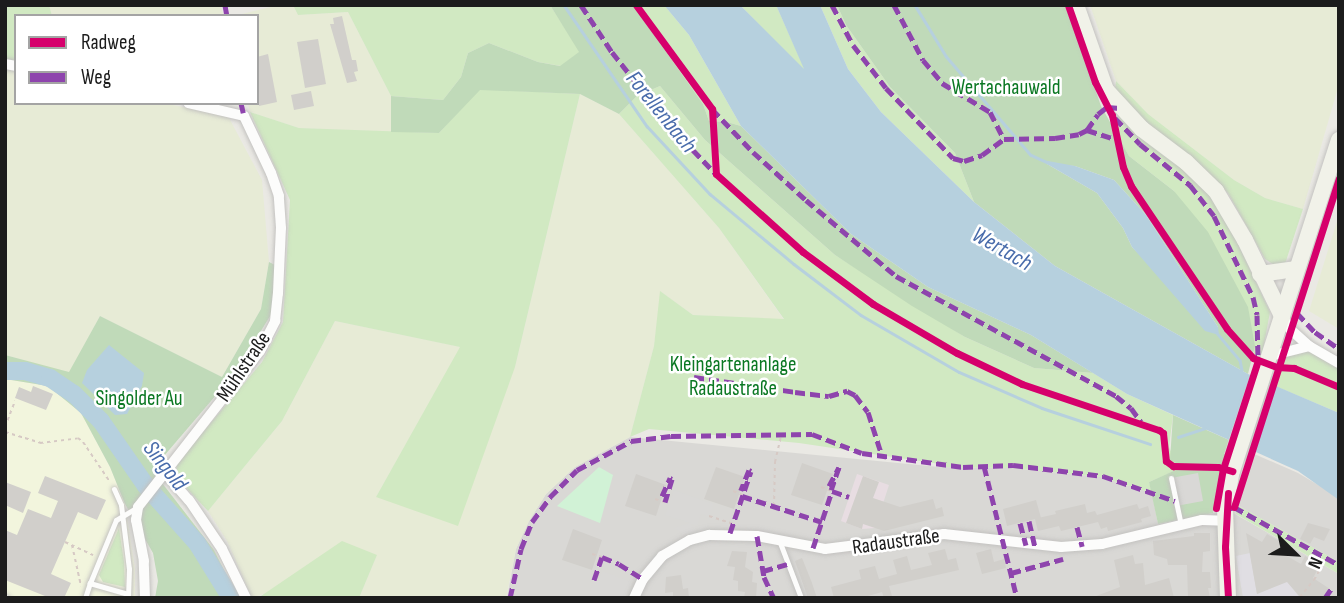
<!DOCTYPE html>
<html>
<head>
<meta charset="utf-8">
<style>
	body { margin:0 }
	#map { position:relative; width:1344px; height:603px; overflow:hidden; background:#eae9e4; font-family:"Sofia Sans Condensed",sans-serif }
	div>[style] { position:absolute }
	.residential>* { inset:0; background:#d9d8d5 }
	.industrial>* { inset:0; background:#e8dde2 }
	.education>* { inset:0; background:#f2f5dd }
	.farmland>* { inset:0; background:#e7ebd6 }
	.grass>* { inset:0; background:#d1e9c2 }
	.forest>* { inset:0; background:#c0dab9 }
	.park>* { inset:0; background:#d1f2d6 }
	.parking>* { inset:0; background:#d9d8d6 }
	.plaza>* { inset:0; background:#e0dee3 }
	.water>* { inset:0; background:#b6d0de }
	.pier>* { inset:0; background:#dcdbd9 }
	.stream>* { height:2.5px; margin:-1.25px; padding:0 1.25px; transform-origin:1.25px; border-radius:1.25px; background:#b6d0de }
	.river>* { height:18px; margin:-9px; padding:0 9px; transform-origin:9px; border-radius:9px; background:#b6d0de }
	.building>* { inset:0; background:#d1cfcb }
	.path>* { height:2px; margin-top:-1px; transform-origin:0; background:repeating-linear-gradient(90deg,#d6c9c4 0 3.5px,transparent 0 7px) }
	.roads { filter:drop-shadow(0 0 2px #c3c2c0) drop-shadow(0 0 2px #c3c2c0) }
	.lane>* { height:5px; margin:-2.5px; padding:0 2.5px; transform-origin:2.5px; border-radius:2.5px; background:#fcfcfb }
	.street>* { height:10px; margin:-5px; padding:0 5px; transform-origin:5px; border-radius:5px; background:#fcfcfb }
	.secondary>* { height:16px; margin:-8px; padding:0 8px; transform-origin:8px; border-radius:8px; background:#f1f2e9 }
	.quiet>* { height:5px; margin-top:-2.5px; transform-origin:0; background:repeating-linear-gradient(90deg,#8e44ad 0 10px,transparent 0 15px) }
	.cycleway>* { height:7px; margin:-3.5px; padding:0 3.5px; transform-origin:3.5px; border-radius:3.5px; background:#d6006c }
	span { translate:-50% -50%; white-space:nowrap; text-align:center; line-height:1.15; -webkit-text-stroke:5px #fff; paint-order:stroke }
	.park-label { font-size:21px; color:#0b7823 }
	.street-label { font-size:21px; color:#1c1c1c }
	.water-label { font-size:23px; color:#496cab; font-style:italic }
	.frame { position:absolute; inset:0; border:7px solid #1c1c1c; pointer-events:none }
	.legend { position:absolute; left:14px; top:14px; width:245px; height:91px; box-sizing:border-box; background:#fff; border:2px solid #a4a4a4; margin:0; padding:9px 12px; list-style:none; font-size:21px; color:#1c1c1c }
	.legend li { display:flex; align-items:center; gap:14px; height:35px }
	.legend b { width:35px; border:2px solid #a4a4a4 }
	.north { position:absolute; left:1260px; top:519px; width:70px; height:70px; -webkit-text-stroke:5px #fff; paint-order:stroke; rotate:114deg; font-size:19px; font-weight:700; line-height:28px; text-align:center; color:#1c1c1c }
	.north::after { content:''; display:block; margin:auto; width:24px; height:32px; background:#1c1c1c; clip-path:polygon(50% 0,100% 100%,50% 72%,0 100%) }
</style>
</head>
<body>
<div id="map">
	<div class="residential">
		<i style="clip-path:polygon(630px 437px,939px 467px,1011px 468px,1101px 477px,1152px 493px,1158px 524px,1213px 513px,1235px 514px,1339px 574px,1339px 598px,507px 598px,516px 549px,529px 521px,546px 494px,575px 467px)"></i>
		<i style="clip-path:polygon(1252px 453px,1298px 473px,1335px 495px,1339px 500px,1339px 562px,1237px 505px)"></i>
	</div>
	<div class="industrial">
		<i style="clip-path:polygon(857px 474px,889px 485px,875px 528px,862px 529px,841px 521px)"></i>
	</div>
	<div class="education">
		<i style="clip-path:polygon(5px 379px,48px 386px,81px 413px,110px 467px,125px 504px,135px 568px,135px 598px,5px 598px)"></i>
	</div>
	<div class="farmland">
		<i style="clip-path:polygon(49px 5px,221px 5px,223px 16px,52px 16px)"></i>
		<i style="clip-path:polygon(279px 5px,293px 5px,298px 15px,348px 12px,391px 96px,391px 132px,299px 128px,250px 112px,248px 103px,257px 103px,257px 16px,234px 16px)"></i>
		<i style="clip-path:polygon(1090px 5px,1339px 5px,1339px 84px,1303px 209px,1265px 198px,1234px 180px,1148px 114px,1116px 81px)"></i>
		<i style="clip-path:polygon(5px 68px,16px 71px,16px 103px,163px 103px,228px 116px,262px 180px,269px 262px,261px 309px,222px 377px,100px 316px,69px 373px,5px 355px)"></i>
		<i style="clip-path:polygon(580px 94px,619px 114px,719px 228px,784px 320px,693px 315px,661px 292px,654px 346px,630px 437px,575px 467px,546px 494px,529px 521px,516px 549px,506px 598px,359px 598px,377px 555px,252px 598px,227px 541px,208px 511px,282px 421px,335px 321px,461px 347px,376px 497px,515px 367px)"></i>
		<i style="clip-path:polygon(1339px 215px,1339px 329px,1309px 311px)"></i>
	</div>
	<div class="grass">
		<i style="clip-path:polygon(5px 5px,49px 5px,52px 16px,16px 16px,16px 62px,5px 60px)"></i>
		<i style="clip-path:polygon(293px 5px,550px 5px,580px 52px,561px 66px,538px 62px,489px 43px,468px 53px,461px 77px,443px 100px,391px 96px,348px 12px,298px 15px)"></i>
		<i style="clip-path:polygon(633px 5px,664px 5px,689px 35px,741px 126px,727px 122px,709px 121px,703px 104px)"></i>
		<i style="clip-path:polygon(740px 5px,776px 5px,806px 72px,771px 37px)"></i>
		<i style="clip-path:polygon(820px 5px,837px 5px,846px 25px,890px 87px,955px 153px,974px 202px,881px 112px,848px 69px)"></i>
		<i style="clip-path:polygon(1116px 81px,1148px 114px,1234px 180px,1265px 198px,1303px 209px,1285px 264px,1276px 266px,1265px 259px,1228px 193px,1126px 104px,1115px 89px)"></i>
		<i style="clip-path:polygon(660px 86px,705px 140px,835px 255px,965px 337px,1034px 368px,1093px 373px,1127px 394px,1173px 415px,1169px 447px,1179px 469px,1149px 482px,1152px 493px,1101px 477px,1011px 468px,939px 467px,940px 464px,799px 443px,649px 429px,630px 437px,654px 346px,660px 291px,693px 315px,784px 319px,719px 228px,619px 114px,637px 96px)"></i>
		<i style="clip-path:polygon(479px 89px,580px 94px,515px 367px,458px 526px,376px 497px,460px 347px,335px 321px,282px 421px,208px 511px,176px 477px,177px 463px,262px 362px,283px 322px,290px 200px,250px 112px,299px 128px,439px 133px)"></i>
		<i style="clip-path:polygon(1119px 114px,1184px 167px,1221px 208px,1270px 312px,1262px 355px,1254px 355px,1254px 346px,1174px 191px,1129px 156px,1111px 125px)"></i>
		<i style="clip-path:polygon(1306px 350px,1339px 368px,1339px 413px,1275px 386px,1285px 353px)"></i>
		<i style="clip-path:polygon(1237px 505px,1339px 562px,1339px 574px,1236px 514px)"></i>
		<i style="clip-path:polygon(119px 528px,124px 562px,125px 587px,103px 582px,99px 575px)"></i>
		<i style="clip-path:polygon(342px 541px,377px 555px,359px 598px,258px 598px)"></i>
	</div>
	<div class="forest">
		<i style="clip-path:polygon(550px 5px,633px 5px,703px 104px,709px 121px,727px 122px,741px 126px,851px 234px,928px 287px,1031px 335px,1093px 373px,1034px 368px,965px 337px,912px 306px,835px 255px,705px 140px,660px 86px,637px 96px,619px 114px,580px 94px,480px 90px,439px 133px,391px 132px,391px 96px,443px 100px,461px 77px,468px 53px,489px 43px,538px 62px,560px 66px,579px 52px)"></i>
		<i style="clip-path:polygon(evenodd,837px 5px,1065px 5px,1101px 106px,1129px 156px,1174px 191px,1208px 232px,1248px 307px,1255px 346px,1248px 374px,1055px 266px,974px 202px,955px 153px,890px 87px,846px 25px,837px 5px,1047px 164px,1075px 166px,1114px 180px,1146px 215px,1218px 327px,1218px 335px,1132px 247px,1123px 228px,1097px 193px,1047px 164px)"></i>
		<i style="clip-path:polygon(269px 262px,275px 265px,272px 313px,235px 373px,152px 470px,214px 550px,238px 598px,155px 598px,158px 581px,153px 553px,125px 504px,110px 467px,81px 413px,48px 386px,5px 379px,5px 355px,69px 372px,100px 316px,222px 377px,261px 309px)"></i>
		<i style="clip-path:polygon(1173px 415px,1229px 440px,1213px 513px,1158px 524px,1149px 482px,1178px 469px,1178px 464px,1170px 460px)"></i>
	</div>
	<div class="park">
		<i style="clip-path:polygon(599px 467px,613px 475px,600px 523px,557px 506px)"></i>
	</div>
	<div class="parking">
		<i style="clip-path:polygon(1198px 473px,1203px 501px,1176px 506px,1171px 478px)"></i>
		<i style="clip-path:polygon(674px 490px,713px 504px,709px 516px,701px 514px,697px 525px,691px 524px,695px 531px,686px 535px,674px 528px,691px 523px,665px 515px)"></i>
		<i style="clip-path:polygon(602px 571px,631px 582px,625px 598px,601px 598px,589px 594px,594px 580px,598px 581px)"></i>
	</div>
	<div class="plaza">
		<i style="clip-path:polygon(1250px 553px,1257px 594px,1287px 581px,1300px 598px,1243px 598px,1236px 556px)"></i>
	</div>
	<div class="water">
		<i style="clip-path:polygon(664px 5px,740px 5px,804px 69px,776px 5px,820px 5px,848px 69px,881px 112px,974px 202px,1055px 266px,1248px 374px,1339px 413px,1339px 500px,1298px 471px,1127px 394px,1031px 335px,928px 287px,851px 234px,741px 126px,689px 35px)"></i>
		<i style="clip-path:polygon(1048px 161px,1075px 166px,1114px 180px,1146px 215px,1218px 327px,1219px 335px,1205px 331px,1132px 247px,1123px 228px,1097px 193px,1047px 164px)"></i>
		<i style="clip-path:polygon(109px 345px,144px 373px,142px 386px,127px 414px,115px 415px,82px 383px,87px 370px)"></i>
	</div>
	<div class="pier">
		<i style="clip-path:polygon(1252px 370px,1276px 378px,1248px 462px,1224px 454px)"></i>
	</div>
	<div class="stream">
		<i style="left:564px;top:5px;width:147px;rotate:55.6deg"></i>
		<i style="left:647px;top:126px;width:93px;rotate:47.2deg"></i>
		<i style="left:710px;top:194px;width:109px;rotate:39.8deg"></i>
		<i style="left:794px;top:264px;width:84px;rotate:37.3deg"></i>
		<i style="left:861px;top:315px;width:113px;rotate:30.2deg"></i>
		<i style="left:959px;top:372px;width:90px;rotate:23.4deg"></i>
		<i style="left:1042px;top:408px;width:114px;rotate:18.4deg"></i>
		<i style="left:915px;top:5px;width:60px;rotate:58.7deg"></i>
		<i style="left:946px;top:56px;width:130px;rotate:49.4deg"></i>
		<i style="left:1031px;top:155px;width:20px;rotate:24deg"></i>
		<i style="left:1217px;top:333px;width:35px;rotate:50deg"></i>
		<i style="left:1240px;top:360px;width:10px;rotate:79deg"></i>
		<i style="left:1178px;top:437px;width:28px;rotate:-18deg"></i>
	</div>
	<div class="river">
		<i style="left:5px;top:371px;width:20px"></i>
		<i style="left:25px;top:371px;width:26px;rotate:16deg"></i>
		<i style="left:50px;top:378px;width:29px;rotate:34deg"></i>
		<i style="left:74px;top:394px;width:38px;rotate:45deg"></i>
		<i style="left:101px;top:421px;width:79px;rotate:55.3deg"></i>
		<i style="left:146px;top:486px;width:76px;rotate:48.2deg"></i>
		<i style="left:197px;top:543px;width:65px;rotate:58.3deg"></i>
	</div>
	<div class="building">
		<i style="clip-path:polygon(342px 16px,352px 60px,356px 60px,358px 71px,354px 72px,357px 81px,347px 83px,330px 24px,334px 24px,333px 18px)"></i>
		<i style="clip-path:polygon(318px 39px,326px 84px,305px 88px,297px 42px)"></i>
		<i style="clip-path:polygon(268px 54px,277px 102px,259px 106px,257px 57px)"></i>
		<i style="clip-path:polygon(311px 91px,314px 106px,294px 110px,291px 95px)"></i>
		<i style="clip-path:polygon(33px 386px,53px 394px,46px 410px,15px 398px,19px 387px,31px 392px)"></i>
		<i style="clip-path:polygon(802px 463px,833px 474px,822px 505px,791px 495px)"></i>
		<i style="clip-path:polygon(716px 467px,745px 477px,734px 509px,704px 499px)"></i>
		<i style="clip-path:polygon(636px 474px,666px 485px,656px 516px,625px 506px)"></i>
		<i style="clip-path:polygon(45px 476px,106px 500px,97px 520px,78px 512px,51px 574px,71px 583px,64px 598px,50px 598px,5px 580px,5px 530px,17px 535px,28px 509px,51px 518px,58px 501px,38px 493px)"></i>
		<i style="clip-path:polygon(863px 476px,879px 482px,873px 498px,900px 507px,933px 499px,936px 509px,942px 507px,944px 516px,884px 531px,863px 524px,862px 529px,846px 523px)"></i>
		<i style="clip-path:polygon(5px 482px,31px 492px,23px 513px,5px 505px)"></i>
		<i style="clip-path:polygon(1036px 500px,1041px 518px,1038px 518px,1056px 514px,1055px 511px,1085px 504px,1087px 513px,1095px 511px,1097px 515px,1137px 504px,1139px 509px,1148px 506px,1151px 516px,1141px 519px,1142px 522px,1108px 531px,1107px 527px,1101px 529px,1098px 522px,1061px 531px,1059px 526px,1038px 531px,1035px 519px,1007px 526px,1003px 509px)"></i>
		<i style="clip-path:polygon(1308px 523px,1330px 529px,1324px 541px,1314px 537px,1310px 544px,1300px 539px)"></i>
		<i style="clip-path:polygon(573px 529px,602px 540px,592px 570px,562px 560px)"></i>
		<i style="clip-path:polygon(1194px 533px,1210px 533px,1210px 551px,1203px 552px,1202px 572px,1210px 572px,1211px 588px,1208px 588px,1210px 598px,1188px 598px,1187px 565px,1168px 565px,1167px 559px,1154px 555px,1153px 541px,1194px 536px)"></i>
		<i style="clip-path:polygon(1246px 533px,1262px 542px,1267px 534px,1282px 543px,1278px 551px,1301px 564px,1305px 556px,1320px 565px,1313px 578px,1330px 589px,1323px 598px,1301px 598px,1287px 582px,1257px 594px)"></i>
		<i style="clip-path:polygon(945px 549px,948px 560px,956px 558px,959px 570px,889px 586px,892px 596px,884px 598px,882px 592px,861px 598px,834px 598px,831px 587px,861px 579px,859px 570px,875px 566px,879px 579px,897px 574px,893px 560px,907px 556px,911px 570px,932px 565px,928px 553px)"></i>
		<i style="clip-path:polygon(991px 549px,994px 562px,1004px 559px,1006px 568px,982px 574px,976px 553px)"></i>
		<i style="clip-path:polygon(732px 551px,747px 552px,745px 567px,753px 572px,752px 582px,757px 583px,756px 598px,744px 598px,745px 592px,738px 591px,738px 581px,733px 580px,735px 567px,727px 566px)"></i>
		<i style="clip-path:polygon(1133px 555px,1135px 564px,1143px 563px,1145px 585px,1169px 578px,1174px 598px,1091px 598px,1120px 587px,1114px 560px)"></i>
		<i style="clip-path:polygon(802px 558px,812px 583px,817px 598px,808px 598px,795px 561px)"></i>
		<i style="clip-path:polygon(681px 575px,683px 589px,688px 588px,689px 598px,673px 598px,673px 592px,665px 593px,666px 577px)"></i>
	</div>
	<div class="path">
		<i style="left:5px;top:427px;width:28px;rotate:-69deg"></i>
		<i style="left:5px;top:432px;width:37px;rotate:17deg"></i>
		<i style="left:40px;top:443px;width:38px;rotate:-7deg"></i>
		<i style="left:78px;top:438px;width:6px;rotate:39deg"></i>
		<i style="left:83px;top:442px;width:48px;rotate:56deg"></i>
		<i style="left:821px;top:487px;width:12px;rotate:20deg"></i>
		<i style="left:733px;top:491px;width:11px;rotate:22deg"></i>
		<i style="left:655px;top:499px;width:10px;rotate:17deg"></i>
		<i style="left:774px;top:506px;width:44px;rotate:-88.7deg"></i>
		<i style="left:775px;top:462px;width:28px;rotate:-77deg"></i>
		<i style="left:709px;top:516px;width:25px;rotate:18deg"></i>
		<i style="left:65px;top:542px;width:31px;rotate:25deg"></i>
		<i style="left:72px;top:545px;width:42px;rotate:77.6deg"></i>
		<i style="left:592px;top:554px;width:10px;rotate:17deg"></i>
		<i style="left:1300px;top:597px;width:22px;rotate:-51deg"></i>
		<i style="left:1314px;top:580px;width:25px;rotate:-61deg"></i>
	</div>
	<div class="roads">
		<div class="lane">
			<i style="left:1171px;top:478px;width:48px;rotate:78deg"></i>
			<i style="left:114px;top:489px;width:17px;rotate:66deg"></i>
			<i style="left:121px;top:505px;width:64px;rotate:82.9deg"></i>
			<i style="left:129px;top:569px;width:29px;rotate:92deg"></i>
			<i style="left:779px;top:540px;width:62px;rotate:69.2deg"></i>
			<i style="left:128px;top:594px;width:40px;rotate:-164deg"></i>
			<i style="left:90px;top:583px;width:68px;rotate:-67.6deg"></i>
			<i style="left:116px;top:520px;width:26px;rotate:-31deg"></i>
			<i style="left:5px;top:597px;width:2px;rotate:27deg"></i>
			<i style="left:85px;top:598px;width:16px;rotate:-72deg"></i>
		</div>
		<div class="street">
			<i style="left:5px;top:64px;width:11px;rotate:10deg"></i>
			<i style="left:1282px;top:316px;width:15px;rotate:58deg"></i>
			<i style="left:1290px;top:329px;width:25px;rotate:42deg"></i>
			<i style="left:1309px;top:346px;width:34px;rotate:30deg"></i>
			<i style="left:1270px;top:356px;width:40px;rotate:-14.4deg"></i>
			<i style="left:166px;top:474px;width:35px;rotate:49deg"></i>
			<i style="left:189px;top:500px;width:59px;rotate:56deg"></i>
			<i style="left:222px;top:549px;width:55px;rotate:63.9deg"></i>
			<i style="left:145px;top:598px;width:37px;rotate:-92deg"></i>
			<i style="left:144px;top:561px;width:42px;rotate:-101deg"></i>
			<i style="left:136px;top:520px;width:13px;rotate:-81deg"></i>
			<i style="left:138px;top:507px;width:198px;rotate:-52deg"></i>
			<i style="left:260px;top:351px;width:34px;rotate:-63deg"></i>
			<i style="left:275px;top:321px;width:28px;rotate:-84deg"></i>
			<i style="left:278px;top:293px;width:65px;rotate:-87.4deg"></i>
			<i style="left:281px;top:228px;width:32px;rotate:-94deg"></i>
			<i style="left:279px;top:196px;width:24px;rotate:-109deg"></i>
			<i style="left:271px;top:173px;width:63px;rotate:-115.3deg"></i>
			<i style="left:244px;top:116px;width:57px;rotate:-166.9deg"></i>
			<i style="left:634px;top:598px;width:21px;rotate:-65deg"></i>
			<i style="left:643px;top:579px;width:30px;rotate:-50deg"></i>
			<i style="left:662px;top:556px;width:32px;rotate:-30deg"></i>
			<i style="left:690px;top:540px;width:20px;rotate:-15deg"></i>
			<i style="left:709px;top:535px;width:48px;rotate:1.2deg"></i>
			<i style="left:757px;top:536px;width:69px;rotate:10.8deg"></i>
			<i style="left:825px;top:549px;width:120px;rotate:-7.2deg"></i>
			<i style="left:944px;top:534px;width:118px;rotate:6.3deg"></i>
			<i style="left:1061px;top:547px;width:41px;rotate:-4.2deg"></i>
			<i style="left:1102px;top:544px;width:103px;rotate:-13.5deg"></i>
			<i style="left:1202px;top:520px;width:23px;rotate:2deg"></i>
		</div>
		<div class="secondary">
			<i style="left:1076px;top:5px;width:90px;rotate:70.6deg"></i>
			<i style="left:1106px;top:90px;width:53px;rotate:47.3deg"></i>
			<i style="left:1142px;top:129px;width:55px;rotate:36.9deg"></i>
			<i style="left:1186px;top:162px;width:42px;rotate:44deg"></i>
			<i style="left:1216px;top:191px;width:57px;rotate:59.4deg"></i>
			<i style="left:1245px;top:240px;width:85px;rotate:64deg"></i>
			<i style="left:1260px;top:274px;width:37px;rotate:-8deg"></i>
			<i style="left:1228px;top:598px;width:89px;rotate:-91.9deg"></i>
			<i style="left:1225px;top:509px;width:39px;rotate:-80deg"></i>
			<i style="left:1232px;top:471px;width:348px;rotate:-72.1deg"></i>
		</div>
	</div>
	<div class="quiet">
		<i style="left:225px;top:5px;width:11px;rotate:80deg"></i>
		<i style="left:581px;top:5px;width:56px;rotate:56.6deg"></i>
		<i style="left:612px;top:52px;width:97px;rotate:51.7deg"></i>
		<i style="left:672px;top:128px;width:64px;rotate:46.3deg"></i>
		<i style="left:832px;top:5px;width:45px;rotate:62.3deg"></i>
		<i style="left:853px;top:45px;width:54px;rotate:52.5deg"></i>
		<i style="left:886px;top:88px;width:97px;rotate:46.3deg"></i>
		<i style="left:953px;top:158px;width:11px;rotate:15deg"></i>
		<i style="left:964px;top:161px;width:19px;rotate:-18deg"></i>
		<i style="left:982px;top:155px;width:27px;rotate:-36deg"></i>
		<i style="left:1004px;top:139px;width:51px;rotate:-1.1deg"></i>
		<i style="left:1055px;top:138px;width:24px;rotate:-9deg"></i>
		<i style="left:1079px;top:134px;width:9px;rotate:-27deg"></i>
		<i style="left:1087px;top:130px;width:19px;rotate:-55deg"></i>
		<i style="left:1098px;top:114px;width:11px;rotate:-38deg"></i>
		<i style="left:1107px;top:107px;width:13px;rotate:4deg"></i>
		<i style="left:894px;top:5px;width:62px;rotate:62.2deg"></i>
		<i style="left:923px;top:60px;width:30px;rotate:50deg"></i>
		<i style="left:942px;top:83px;width:56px;rotate:31.1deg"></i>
		<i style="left:990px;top:112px;width:30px;rotate:63deg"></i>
		<i style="left:241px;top:103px;width:13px;rotate:77deg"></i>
		<i style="left:712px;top:109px;width:59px;rotate:46.4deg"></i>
		<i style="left:753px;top:152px;width:72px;rotate:42.2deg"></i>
		<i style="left:806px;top:200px;width:118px;rotate:40.2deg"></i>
		<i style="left:896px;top:276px;width:251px;rotate:28.6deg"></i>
		<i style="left:1116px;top:396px;width:19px;rotate:39deg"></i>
		<i style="left:1131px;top:408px;width:17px;rotate:54deg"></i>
		<i style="left:1115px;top:118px;width:36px;rotate:46deg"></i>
		<i style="left:1140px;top:144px;width:65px;rotate:39.4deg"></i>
		<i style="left:1190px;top:185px;width:39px;rotate:52deg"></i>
		<i style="left:1214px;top:216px;width:90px;rotate:64.3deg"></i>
		<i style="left:1253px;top:297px;width:18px;rotate:77deg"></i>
		<i style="left:1257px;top:315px;width:45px;rotate:88.7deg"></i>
		<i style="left:1087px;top:130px;width:29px;rotate:18deg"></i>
		<i style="left:1297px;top:313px;width:26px;rotate:47deg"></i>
		<i style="left:1315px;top:332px;width:29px;rotate:35deg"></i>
		<i style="left:694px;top:377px;width:102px;rotate:8.4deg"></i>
		<i style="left:795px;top:392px;width:34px;rotate:7deg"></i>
		<i style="left:829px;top:396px;width:19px;rotate:-16deg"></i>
		<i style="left:847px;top:391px;width:9px;rotate:27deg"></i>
		<i style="left:855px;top:395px;width:21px;rotate:53deg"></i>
		<i style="left:868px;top:412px;width:46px;rotate:72.3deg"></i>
		<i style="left:984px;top:466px;width:136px;rotate:76deg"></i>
		<i style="left:829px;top:486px;width:21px;rotate:-62deg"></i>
		<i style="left:839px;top:467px;width:24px;rotate:109deg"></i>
		<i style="left:662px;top:496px;width:20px;rotate:-66deg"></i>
		<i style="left:670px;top:478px;width:2px;rotate:27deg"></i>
		<i style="left:672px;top:479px;width:24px;rotate:107deg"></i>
		<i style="left:742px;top:496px;width:84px;rotate:18deg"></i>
		<i style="left:1228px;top:509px;width:6px;rotate:-18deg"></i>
		<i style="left:1234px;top:507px;width:120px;rotate:28.9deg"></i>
		<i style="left:1029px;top:521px;width:26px;rotate:77deg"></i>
		<i style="left:1020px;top:523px;width:23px;rotate:75deg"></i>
		<i style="left:1077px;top:527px;width:20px;rotate:75deg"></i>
		<i style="left:730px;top:533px;width:65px;rotate:-71.3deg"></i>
		<i style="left:751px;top:471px;width:2px;rotate:-153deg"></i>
		<i style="left:749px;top:470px;width:22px;rotate:112deg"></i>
		<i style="left:757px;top:536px;width:42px;rotate:80.3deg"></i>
		<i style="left:764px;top:577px;width:23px;rotate:65deg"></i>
		<i style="left:813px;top:548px;width:60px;rotate:-71.6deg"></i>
		<i style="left:832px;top:491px;width:18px;rotate:19deg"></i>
		<i style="left:763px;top:571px;width:25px;rotate:-16deg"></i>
		<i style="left:1011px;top:573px;width:54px;rotate:-15.1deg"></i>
		<i style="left:594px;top:580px;width:24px;rotate:-71deg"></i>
		<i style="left:602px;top:557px;width:18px;rotate:22deg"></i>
		<i style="left:619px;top:564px;width:28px;rotate:32deg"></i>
		<i style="left:510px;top:598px;width:50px;rotate:-77.3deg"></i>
		<i style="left:521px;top:549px;width:29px;rotate:-68deg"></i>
		<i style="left:532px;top:522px;width:31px;rotate:-54deg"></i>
		<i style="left:550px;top:497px;width:38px;rotate:-45deg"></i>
		<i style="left:577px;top:470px;width:61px;rotate:-28.2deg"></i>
		<i style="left:631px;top:441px;width:40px;rotate:-7.1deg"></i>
		<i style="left:671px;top:436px;width:141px;rotate:-0.8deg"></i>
		<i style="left:812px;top:434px;width:53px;rotate:20.8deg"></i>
		<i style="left:862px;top:453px;width:102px;rotate:7.9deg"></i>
		<i style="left:963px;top:467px;width:50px;rotate:-2.3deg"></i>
		<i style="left:1013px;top:465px;width:91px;rotate:7deg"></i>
		<i style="left:1103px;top:476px;width:76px;rotate:19.1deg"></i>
		<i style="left:1325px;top:598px;width:14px;rotate:-56deg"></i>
	</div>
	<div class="cycleway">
		<i style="left:636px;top:5px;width:129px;rotate:53.8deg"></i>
		<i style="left:712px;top:109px;width:65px;rotate:86.5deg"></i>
		<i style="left:716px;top:174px;width:117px;rotate:41.9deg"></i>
		<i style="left:803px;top:252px;width:87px;rotate:36.6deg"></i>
		<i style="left:873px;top:304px;width:97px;rotate:30.3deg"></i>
		<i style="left:957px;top:353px;width:72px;rotate:25.5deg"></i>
		<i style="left:1022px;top:384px;width:145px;rotate:18.6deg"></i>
		<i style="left:1159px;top:430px;width:5px;rotate:37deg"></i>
		<i style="left:1163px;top:433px;width:28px;rotate:84deg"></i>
		<i style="left:1166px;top:461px;width:9px;rotate:36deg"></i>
		<i style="left:1173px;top:466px;width:45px;rotate:1.3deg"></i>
		<i style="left:1218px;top:467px;width:15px;rotate:16deg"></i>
		<i style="left:1068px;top:5px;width:82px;rotate:70.7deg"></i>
		<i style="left:1095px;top:82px;width:37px;rotate:63deg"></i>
		<i style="left:1112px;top:115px;width:53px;rotate:78.1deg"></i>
		<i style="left:1123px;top:167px;width:21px;rotate:67deg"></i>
		<i style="left:1131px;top:186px;width:172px;rotate:56.1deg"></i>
		<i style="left:1227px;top:329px;width:39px;rotate:48deg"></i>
		<i style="left:1253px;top:358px;width:26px;rotate:21deg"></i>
		<i style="left:1277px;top:367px;width:17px;rotate:3deg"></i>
		<i style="left:1294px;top:368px;width:49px;rotate:22.9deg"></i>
		<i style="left:1228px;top:493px;width:54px;rotate:93.2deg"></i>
		<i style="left:1225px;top:547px;width:51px;rotate:86.6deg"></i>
		<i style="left:1234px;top:507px;width:345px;rotate:-72.3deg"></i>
		<i style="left:1216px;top:508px;width:40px;rotate:-80deg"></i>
		<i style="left:1223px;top:469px;width:114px;rotate:-72.2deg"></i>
	</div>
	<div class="park-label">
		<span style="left:1006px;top:88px">Wertachauwald</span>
		<span style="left:733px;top:377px">Kleingartenanlage<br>Radaustraße</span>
		<span style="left:139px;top:399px">Singolder Au</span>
	</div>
	<div class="street-label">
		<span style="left:244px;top:367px;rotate:-56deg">Mühlstraße</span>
		<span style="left:896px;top:542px;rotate:-8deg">Radaustraße</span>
	</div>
	<div class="water-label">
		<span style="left:661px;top:112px;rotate:51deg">Forellenbach</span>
		<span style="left:1002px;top:249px;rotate:30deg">Wertach</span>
		<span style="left:165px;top:466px;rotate:52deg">Singold</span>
	</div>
	<div class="frame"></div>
	<ul class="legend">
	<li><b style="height:9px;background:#d6006c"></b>Radweg</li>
	<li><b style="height:9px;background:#8e44ad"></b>Weg</li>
	</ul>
	<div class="north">N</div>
</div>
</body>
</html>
